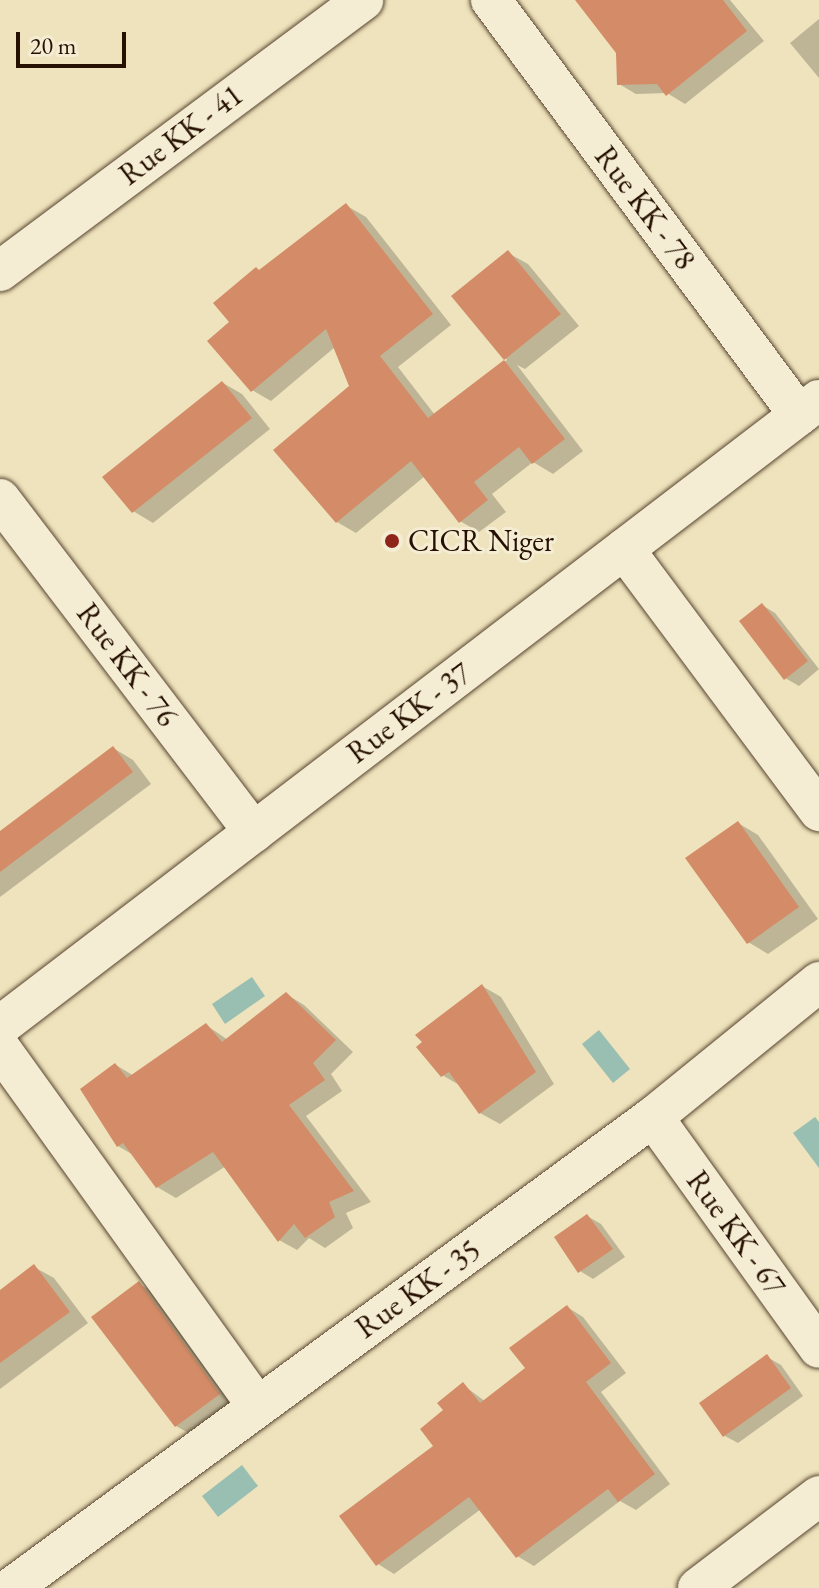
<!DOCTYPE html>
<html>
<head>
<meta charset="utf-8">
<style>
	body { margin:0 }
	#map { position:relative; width:819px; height:1588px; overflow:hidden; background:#eee3bc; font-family:"EB Garamond",serif }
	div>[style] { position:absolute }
	.water>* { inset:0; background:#99beb2 }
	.shadow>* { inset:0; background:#0003 }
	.building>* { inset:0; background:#d38c67 }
	.roads { filter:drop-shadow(0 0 2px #584530) drop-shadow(0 0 2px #584530) }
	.street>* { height:40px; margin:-20px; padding:0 20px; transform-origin:20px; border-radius:20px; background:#f4edd3 }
	.dots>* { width:22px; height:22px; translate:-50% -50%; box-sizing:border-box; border:4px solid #f4edd3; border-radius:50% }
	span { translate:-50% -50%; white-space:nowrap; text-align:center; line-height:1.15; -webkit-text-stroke:6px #f4edd3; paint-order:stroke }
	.street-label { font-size:30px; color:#261001 }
	.poi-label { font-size:30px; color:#261001 }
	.left { translate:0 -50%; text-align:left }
	.scale { position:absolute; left:16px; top:32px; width:110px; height:36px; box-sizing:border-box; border:4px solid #261001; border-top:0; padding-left:10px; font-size:24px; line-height:28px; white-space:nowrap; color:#261001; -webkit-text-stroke:6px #f4edd3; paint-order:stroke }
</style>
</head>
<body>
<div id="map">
	<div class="water">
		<i style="clip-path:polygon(252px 977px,265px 996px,225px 1024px,212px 1004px)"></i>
		<i style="clip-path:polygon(599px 1030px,630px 1069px,613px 1083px,582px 1044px)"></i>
		<i style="clip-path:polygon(815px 1117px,819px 1122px,819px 1168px,793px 1133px)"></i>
		<i style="clip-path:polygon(242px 1465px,258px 1486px,218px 1517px,202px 1496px)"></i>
	</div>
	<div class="shadow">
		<i style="clip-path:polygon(577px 0,730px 0,764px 41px,685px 104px,667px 93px,636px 94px,619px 84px,618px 52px)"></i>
		<i style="clip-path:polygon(819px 19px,819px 78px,790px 43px)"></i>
		<i style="clip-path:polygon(347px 206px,366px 217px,451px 325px,398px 367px,435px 415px,507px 360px,454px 296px,508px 253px,528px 264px,579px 326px,525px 369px,517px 365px,583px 451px,553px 474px,533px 462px,492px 494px,506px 512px,479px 532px,460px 521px,425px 476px,356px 533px,337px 522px,351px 387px,335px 347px,271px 401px,252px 390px,232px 322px,261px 272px)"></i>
		<i style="clip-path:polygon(223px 383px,242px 394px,270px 429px,153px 523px,133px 511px)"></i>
		<i style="clip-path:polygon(762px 605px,775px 613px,819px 669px,799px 686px,785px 678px)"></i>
		<i style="clip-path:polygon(113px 748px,133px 760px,151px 784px,0 897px,0 833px)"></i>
		<i style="clip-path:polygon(738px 823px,758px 835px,818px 919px,768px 954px,748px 942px)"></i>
		<i style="clip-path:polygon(482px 986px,501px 997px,554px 1084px,500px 1124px,480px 1113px,461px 1086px,442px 1075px)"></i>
		<i style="clip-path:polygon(286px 994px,304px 1005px,353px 1052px,331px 1074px,342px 1091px,306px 1116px,371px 1202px,346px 1213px,353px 1228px,325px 1248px,309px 1238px,297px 1250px,279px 1240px,226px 1166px,176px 1198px,157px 1187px,135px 1156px,118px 1146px,116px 1065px,134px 1076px,206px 1025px,228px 1040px)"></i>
		<i style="clip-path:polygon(587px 1216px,601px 1224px,625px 1257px,593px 1279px,580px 1271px)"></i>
		<i style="clip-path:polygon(34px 1267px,54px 1278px,88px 1323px,0 1389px,0 1292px)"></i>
		<i style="clip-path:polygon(139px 1284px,159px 1295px,238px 1406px,196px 1437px,176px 1426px)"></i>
		<i style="clip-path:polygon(567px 1307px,583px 1317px,626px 1373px,601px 1392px,670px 1484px,636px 1510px,620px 1501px,534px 1566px,517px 1556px,481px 1509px,394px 1574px,378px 1564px,436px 1446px,446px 1411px,463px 1385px,486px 1402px,527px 1369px)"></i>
		<i style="clip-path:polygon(767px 1357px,781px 1365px,803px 1396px,738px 1443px,725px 1436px)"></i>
	</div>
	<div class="building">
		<i style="clip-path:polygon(575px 0,723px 0,747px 31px,666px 96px,657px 84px,617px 85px,616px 53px)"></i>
		<i style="clip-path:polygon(346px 203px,433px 314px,380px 356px,428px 418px,504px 360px,565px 439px,532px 464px,519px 447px,474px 482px,488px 500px,459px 523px,411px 461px,336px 523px,273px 450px,349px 386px,326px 329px,251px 392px,207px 341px,229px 322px,213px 303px,256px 267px,259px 270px)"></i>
		<i style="clip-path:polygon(508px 250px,561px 314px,504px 360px,451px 296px)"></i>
		<i style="clip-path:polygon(222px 381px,252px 418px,132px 513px,102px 477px)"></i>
		<i style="clip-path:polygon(762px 603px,808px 661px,784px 680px,739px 621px)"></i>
		<i style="clip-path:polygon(113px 746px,133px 772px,0 872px,0 831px)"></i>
		<i style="clip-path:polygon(738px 821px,799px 907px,747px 944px,685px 858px)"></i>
		<i style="clip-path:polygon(482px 984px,536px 1072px,479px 1114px,449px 1072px,441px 1077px,416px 1047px,422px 1042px,415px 1035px)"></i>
		<i style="clip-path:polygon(286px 992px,336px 1040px,313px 1063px,325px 1080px,289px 1105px,354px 1191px,329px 1202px,335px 1217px,305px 1238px,294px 1224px,278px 1242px,213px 1152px,156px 1188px,123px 1143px,117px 1147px,80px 1089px,115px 1063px,127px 1078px,206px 1023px,222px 1042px)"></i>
		<i style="clip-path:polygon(587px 1214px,613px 1249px,578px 1273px,554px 1237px)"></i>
		<i style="clip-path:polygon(34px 1264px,70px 1312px,0 1363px,0 1290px)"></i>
		<i style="clip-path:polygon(139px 1281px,220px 1394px,175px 1427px,91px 1317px)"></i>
		<i style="clip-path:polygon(567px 1305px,611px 1363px,586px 1382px,655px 1474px,618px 1502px,608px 1489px,516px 1558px,469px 1497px,376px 1566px,339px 1516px,433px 1446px,420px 1429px,443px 1410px,437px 1403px,463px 1382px,480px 1403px,525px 1368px,509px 1348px)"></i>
		<i style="clip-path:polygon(767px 1354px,791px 1388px,723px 1437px,699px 1403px)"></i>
	</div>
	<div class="roads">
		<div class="street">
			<i style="left:491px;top:0;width:517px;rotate:53.42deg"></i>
			<i style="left:0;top:271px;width:453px;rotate:-36.7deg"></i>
			<i style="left:0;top:499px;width:419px;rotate:52.7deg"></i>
			<i style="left:624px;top:549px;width:327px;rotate:53.3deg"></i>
			<i style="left:0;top:1026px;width:1031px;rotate:-37.39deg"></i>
			<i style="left:0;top:1048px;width:441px;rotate:54.3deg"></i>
			<i style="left:653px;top:1117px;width:284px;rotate:54.3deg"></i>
			<i style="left:11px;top:1588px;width:796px;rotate:-36.27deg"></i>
			<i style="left:653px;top:1117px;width:214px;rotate:-39.1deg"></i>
			<i style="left:698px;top:1588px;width:152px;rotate:-37.2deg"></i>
		</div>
	</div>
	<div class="dots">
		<i style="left:392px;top:541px;background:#8f2418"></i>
	</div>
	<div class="street-label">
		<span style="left:181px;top:135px;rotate:-37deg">Rue KK - 41</span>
		<span style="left:645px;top:208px;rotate:53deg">Rue KK - 78</span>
		<span style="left:127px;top:665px;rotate:53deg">Rue KK - 76</span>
		<span style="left:409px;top:713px;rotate:-37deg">Rue KK - 37</span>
		<span style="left:736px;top:1233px;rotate:54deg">Rue KK - 67</span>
		<span style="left:418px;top:1289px;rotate:-36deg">Rue KK - 35</span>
	</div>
	<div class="poi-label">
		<span class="left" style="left:408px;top:541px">CICR Niger</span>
	</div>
	<div class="scale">20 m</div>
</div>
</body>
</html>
